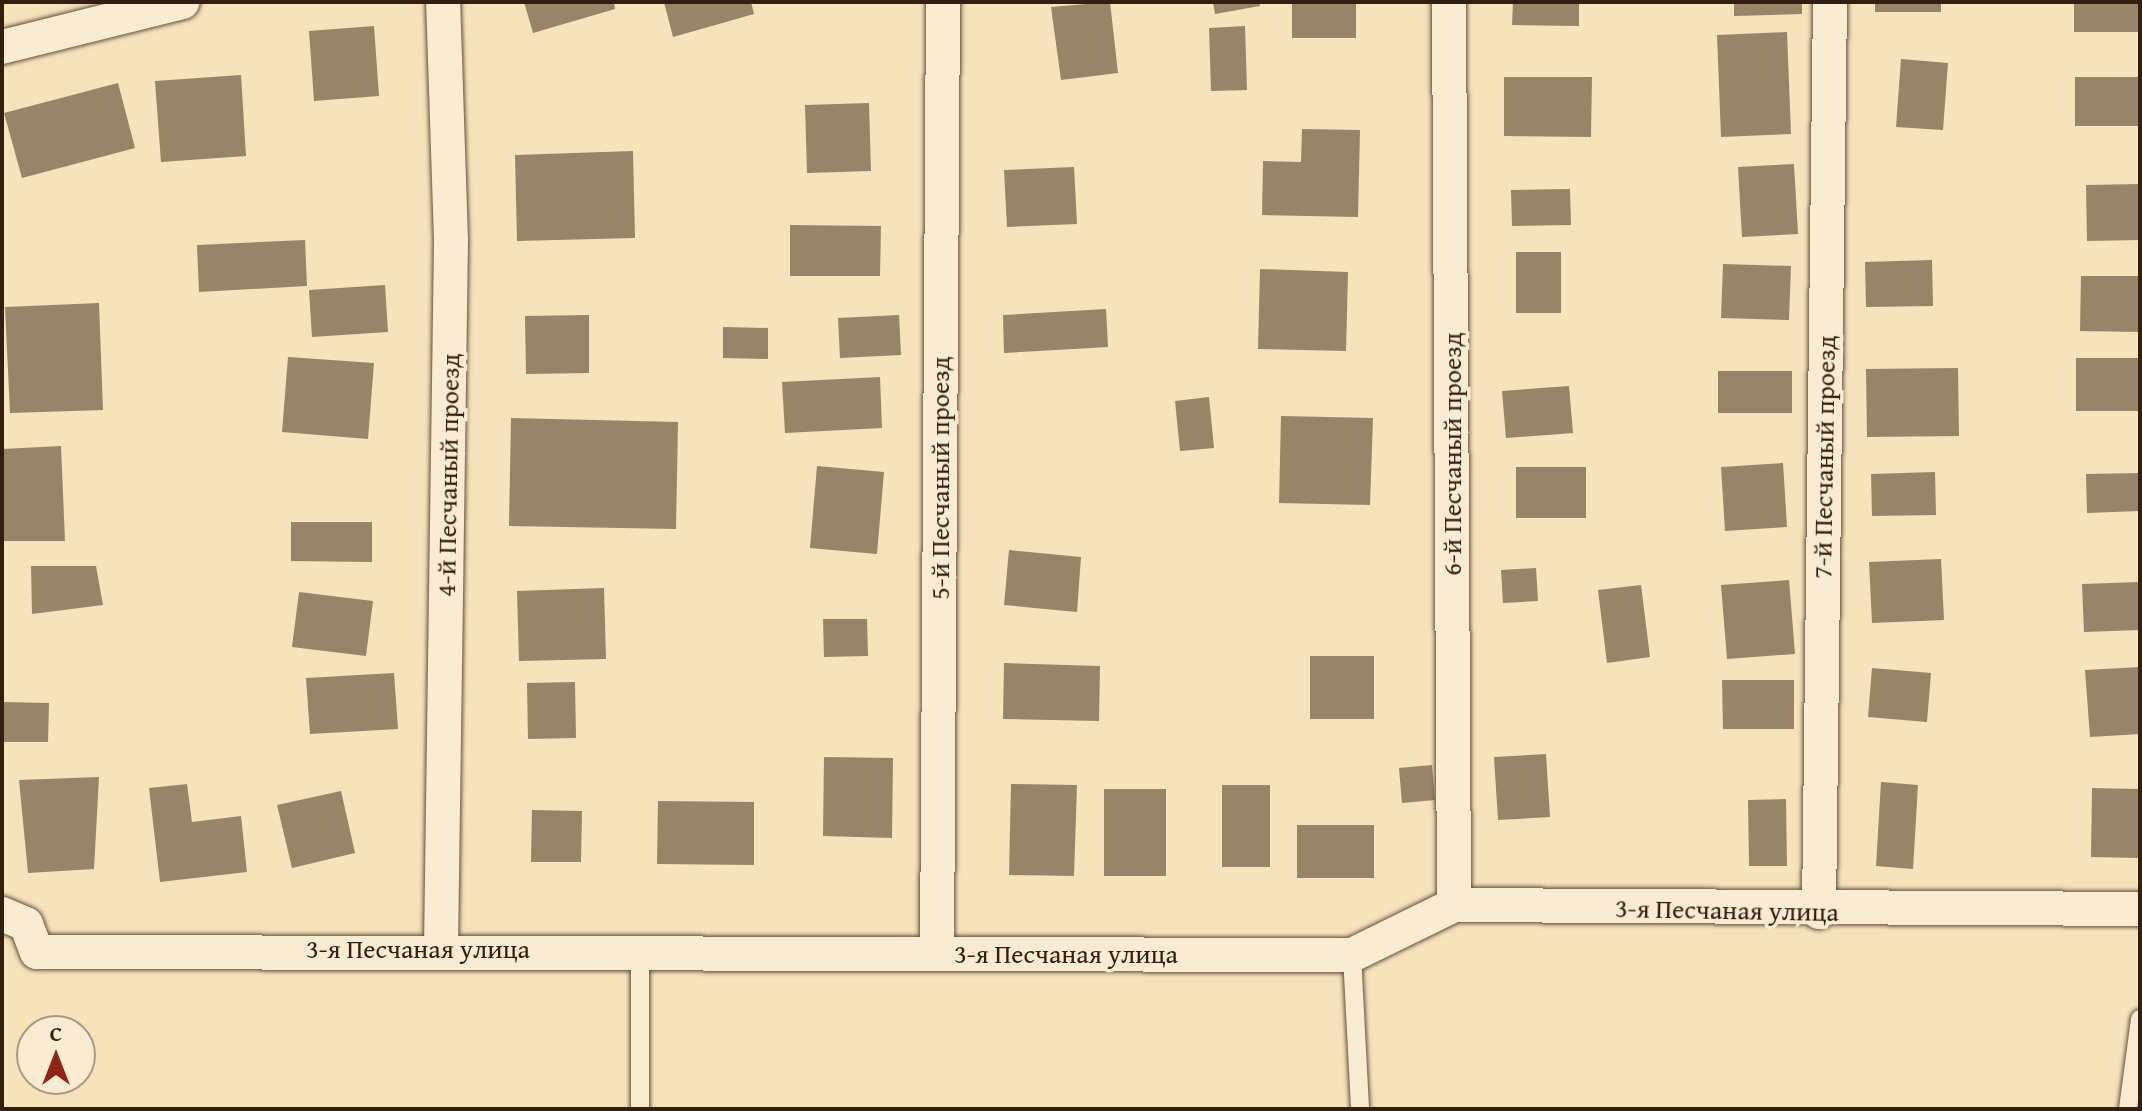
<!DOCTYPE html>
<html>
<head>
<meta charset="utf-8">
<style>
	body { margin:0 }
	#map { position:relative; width:2142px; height:1111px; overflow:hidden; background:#f6e2bb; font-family:"Gentium Book Plus",serif }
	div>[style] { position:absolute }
	.building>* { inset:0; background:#988469 }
	.roads { filter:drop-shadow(0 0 2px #64503c) drop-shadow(0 0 2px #64503c) }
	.service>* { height:18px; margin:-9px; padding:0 9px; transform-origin:9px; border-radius:9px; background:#f9ecd3 }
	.minor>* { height:34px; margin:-17px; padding:0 17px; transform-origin:17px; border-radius:17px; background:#f9ecd3 }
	span { translate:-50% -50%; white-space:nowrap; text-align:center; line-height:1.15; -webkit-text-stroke:7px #f9ecd3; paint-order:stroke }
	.street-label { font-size:26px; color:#331f11 }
	.frame { position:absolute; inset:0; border:4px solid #331f11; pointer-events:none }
	.north { position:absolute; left:16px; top:1015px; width:80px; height:80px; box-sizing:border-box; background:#f9ecd3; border:2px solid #aa9a85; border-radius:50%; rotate:0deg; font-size:22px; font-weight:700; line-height:32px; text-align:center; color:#331f11 }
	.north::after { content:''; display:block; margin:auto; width:28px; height:36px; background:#8f2418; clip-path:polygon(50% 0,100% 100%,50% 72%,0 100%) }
</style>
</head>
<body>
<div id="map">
	<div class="building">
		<i style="clip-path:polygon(524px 2px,614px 2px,615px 9px,533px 33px)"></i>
		<i style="clip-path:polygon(664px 2px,751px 2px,754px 14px,673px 37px)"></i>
		<i style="clip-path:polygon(1110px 2px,1118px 73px,1061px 80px,1051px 7px)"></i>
		<i style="clip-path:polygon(1213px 2px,1259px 2px,1260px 6px,1215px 14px)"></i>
		<i style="clip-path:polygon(1292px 2px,1356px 2px,1356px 38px,1292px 38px)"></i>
		<i style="clip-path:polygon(1513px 2px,1579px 2px,1579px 26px,1512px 25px)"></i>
		<i style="clip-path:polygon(1734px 2px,1802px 2px,1802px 14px,1734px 16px)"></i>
		<i style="clip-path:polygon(1875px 2px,1941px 2px,1941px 12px,1875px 12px)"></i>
		<i style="clip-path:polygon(2074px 2px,2140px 2px,2140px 32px,2074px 32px)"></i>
		<i style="clip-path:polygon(374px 26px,379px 96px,314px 101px,309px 31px)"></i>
		<i style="clip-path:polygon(1245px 26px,1247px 90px,1211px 91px,1209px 28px)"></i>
		<i style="clip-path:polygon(1787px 32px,1791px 134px,1721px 137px,1717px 35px)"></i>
		<i style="clip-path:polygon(1901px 59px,1948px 63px,1943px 130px,1896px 127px)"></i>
		<i style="clip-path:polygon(241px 75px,246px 156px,161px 162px,155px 81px)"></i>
		<i style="clip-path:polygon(1504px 77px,1592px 77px,1591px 137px,1504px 136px)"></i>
		<i style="clip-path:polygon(2075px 77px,2140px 77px,2140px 126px,2075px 126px)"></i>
		<i style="clip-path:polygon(118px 83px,135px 148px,22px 178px,4px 113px)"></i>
		<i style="clip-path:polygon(869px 103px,871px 171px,807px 173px,805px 105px)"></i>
		<i style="clip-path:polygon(1302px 129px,1360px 130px,1358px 217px,1262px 215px,1263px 161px,1301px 162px)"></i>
		<i style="clip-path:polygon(633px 151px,635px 238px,517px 241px,515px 155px)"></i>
		<i style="clip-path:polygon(1794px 164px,1798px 234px,1742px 237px,1738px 167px)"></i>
		<i style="clip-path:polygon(1074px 167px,1077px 224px,1007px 227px,1004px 170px)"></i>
		<i style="clip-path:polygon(2140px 184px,2140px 240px,2087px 241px,2086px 185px)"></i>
		<i style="clip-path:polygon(1570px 189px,1571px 225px,1512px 226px,1511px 190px)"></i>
		<i style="clip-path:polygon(790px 225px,881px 226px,880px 276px,790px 276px)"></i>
		<i style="clip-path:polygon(305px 240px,307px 286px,199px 292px,197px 245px)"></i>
		<i style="clip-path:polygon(1516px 252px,1561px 252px,1561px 313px,1516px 313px)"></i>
		<i style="clip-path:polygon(1932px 260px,1933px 306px,1866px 307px,1865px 262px)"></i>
		<i style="clip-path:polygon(1723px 264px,1791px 266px,1789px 320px,1721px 318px)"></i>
		<i style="clip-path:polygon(1260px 269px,1348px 272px,1346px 351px,1258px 349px)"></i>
		<i style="clip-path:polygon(2081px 276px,2140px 276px,2140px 332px,2080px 331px)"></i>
		<i style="clip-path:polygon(385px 285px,388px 332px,312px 337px,309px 290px)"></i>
		<i style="clip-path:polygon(99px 303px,103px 410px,10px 413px,5px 307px)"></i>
		<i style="clip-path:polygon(1106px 309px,1108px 347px,1004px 353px,1003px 315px)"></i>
		<i style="clip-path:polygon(589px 315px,589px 373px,526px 374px,525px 316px)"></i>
		<i style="clip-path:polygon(899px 315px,901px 355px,840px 358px,838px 318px)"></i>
		<i style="clip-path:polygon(723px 327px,768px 328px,768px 359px,723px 358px)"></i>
		<i style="clip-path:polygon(288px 357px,374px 363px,368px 439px,282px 432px)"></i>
		<i style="clip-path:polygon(2076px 358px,2140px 358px,2140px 411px,2076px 411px)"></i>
		<i style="clip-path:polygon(1958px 368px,1959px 436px,1867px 437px,1866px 369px)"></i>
		<i style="clip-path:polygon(1718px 371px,1792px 371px,1792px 413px,1718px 413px)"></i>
		<i style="clip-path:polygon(880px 377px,882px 428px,785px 433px,782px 382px)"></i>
		<i style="clip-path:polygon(1569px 386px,1573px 433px,1506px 438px,1502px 391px)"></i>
		<i style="clip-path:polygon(1209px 397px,1214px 448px,1180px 451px,1175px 401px)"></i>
		<i style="clip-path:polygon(1281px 416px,1373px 418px,1370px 505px,1279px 503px)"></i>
		<i style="clip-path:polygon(511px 418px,678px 422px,676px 529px,509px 526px)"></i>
		<i style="clip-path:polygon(61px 446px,65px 541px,2px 541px,2px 449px)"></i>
		<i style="clip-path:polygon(1783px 463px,1787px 527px,1725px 531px,1721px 467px)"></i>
		<i style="clip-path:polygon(817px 466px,884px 472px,877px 554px,810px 548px)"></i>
		<i style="clip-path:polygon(1516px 467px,1586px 467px,1586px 518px,1516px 518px)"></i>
		<i style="clip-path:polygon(1935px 472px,1936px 515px,1872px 516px,1871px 474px)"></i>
		<i style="clip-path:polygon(2140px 473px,2140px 511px,2087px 513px,2086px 474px)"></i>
		<i style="clip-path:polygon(291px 522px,372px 522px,372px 562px,291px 561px)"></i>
		<i style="clip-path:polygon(1009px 550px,1081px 557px,1077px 612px,1004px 605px)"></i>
		<i style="clip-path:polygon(1941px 559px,1944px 620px,1872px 623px,1869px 562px)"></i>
		<i style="clip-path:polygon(31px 566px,96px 566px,103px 605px,32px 614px)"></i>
		<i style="clip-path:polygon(1536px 568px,1538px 601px,1503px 603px,1501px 570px)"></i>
		<i style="clip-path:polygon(1789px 580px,1795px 654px,1727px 659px,1721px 585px)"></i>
		<i style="clip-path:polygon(2140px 582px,2140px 630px,2084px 632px,2082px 584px)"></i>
		<i style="clip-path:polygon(1641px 585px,1650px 657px,1607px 663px,1598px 590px)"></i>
		<i style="clip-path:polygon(604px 588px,606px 659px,519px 661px,517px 591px)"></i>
		<i style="clip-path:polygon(299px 592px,373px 601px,366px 656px,292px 647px)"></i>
		<i style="clip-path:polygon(823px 619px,867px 619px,868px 656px,824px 657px)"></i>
		<i style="clip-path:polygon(1310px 656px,1374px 656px,1374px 719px,1310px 719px)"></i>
		<i style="clip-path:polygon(1004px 663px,1100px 666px,1099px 721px,1003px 719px)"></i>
		<i style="clip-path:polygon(2140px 667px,2140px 734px,2090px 737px,2085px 670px)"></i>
		<i style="clip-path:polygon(1872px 668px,1931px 673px,1927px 722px,1868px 717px)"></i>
		<i style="clip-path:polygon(394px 673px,398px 729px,310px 734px,306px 678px)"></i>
		<i style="clip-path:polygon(1722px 680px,1794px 680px,1794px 729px,1723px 729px)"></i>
		<i style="clip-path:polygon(575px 682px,576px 738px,528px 739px,527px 683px)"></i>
		<i style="clip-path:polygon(2px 702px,49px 703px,48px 742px,2px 742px)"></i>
		<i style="clip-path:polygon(1546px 754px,1550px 817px,1498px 820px,1494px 757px)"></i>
		<i style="clip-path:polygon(824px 757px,893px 758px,892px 838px,823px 836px)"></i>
		<i style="clip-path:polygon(1432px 765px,1435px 800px,1402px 803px,1399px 768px)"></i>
		<i style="clip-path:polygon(99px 777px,94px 869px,28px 873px,19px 780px)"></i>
		<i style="clip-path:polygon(1881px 782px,1918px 785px,1913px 869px,1876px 866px)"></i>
		<i style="clip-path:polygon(187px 784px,192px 822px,241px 816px,247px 872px,160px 882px,149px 788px)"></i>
		<i style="clip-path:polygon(1011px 784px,1077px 785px,1074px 876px,1009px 875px)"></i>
		<i style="clip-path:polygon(1222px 785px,1270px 785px,1270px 867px,1222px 867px)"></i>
		<i style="clip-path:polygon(2092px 788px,2140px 789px,2140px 858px,2091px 857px)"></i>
		<i style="clip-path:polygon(1104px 789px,1166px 789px,1166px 876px,1104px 876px)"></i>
		<i style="clip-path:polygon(341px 791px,355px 853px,292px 868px,277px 805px)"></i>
		<i style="clip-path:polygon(1786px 799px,1787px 866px,1749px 866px,1748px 800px)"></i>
		<i style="clip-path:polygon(658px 801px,754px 802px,754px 865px,657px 864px)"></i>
		<i style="clip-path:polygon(532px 810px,582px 811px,581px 862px,531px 862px)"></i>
		<i style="clip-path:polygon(1297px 825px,1374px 825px,1374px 878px,1297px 878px)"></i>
	</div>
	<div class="roads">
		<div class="service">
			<i style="left:640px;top:950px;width:159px;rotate:90deg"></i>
			<i style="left:1352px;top:955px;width:154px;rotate:87deg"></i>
			<i style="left:2128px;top:1109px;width:91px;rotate:-82.4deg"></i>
		</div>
		<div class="minor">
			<i style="left:1449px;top:2px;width:903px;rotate:89.68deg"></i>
			<i style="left:2px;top:47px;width:186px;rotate:-14deg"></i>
			<i style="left:1819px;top:912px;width:910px;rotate:-89.31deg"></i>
			<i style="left:2px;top:914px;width:26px;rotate:23deg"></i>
			<i style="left:26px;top:924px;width:30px;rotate:69deg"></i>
			<i style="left:37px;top:952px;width:1315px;rotate:0.13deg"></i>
			<i style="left:1352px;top:955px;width:114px;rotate:-26.1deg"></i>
			<i style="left:1454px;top:905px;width:686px;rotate:0.33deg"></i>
			<i style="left:441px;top:948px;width:708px;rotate:-89.19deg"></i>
			<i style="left:451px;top:240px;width:238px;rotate:-91.9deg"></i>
			<i style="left:937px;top:953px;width:951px;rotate:-89.64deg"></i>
		</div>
	</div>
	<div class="street-label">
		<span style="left:1452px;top:454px;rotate:-90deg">6-й Песчаный проезд</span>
		<span style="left:1824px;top:457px;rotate:-89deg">7-й Песчаный проезд</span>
		<span style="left:448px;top:475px;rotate:-89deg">4-й Песчаный проезд</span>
		<span style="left:940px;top:478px;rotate:-90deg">5-й Песчаный проезд</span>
		<span style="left:1727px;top:910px;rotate:1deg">3-я Песчаная улица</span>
		<span style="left:418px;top:949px">3-я Песчаная улица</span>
		<span style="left:1066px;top:954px">3-я Песчаная улица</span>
	</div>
	<div class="frame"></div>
	<div class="north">С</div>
</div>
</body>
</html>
